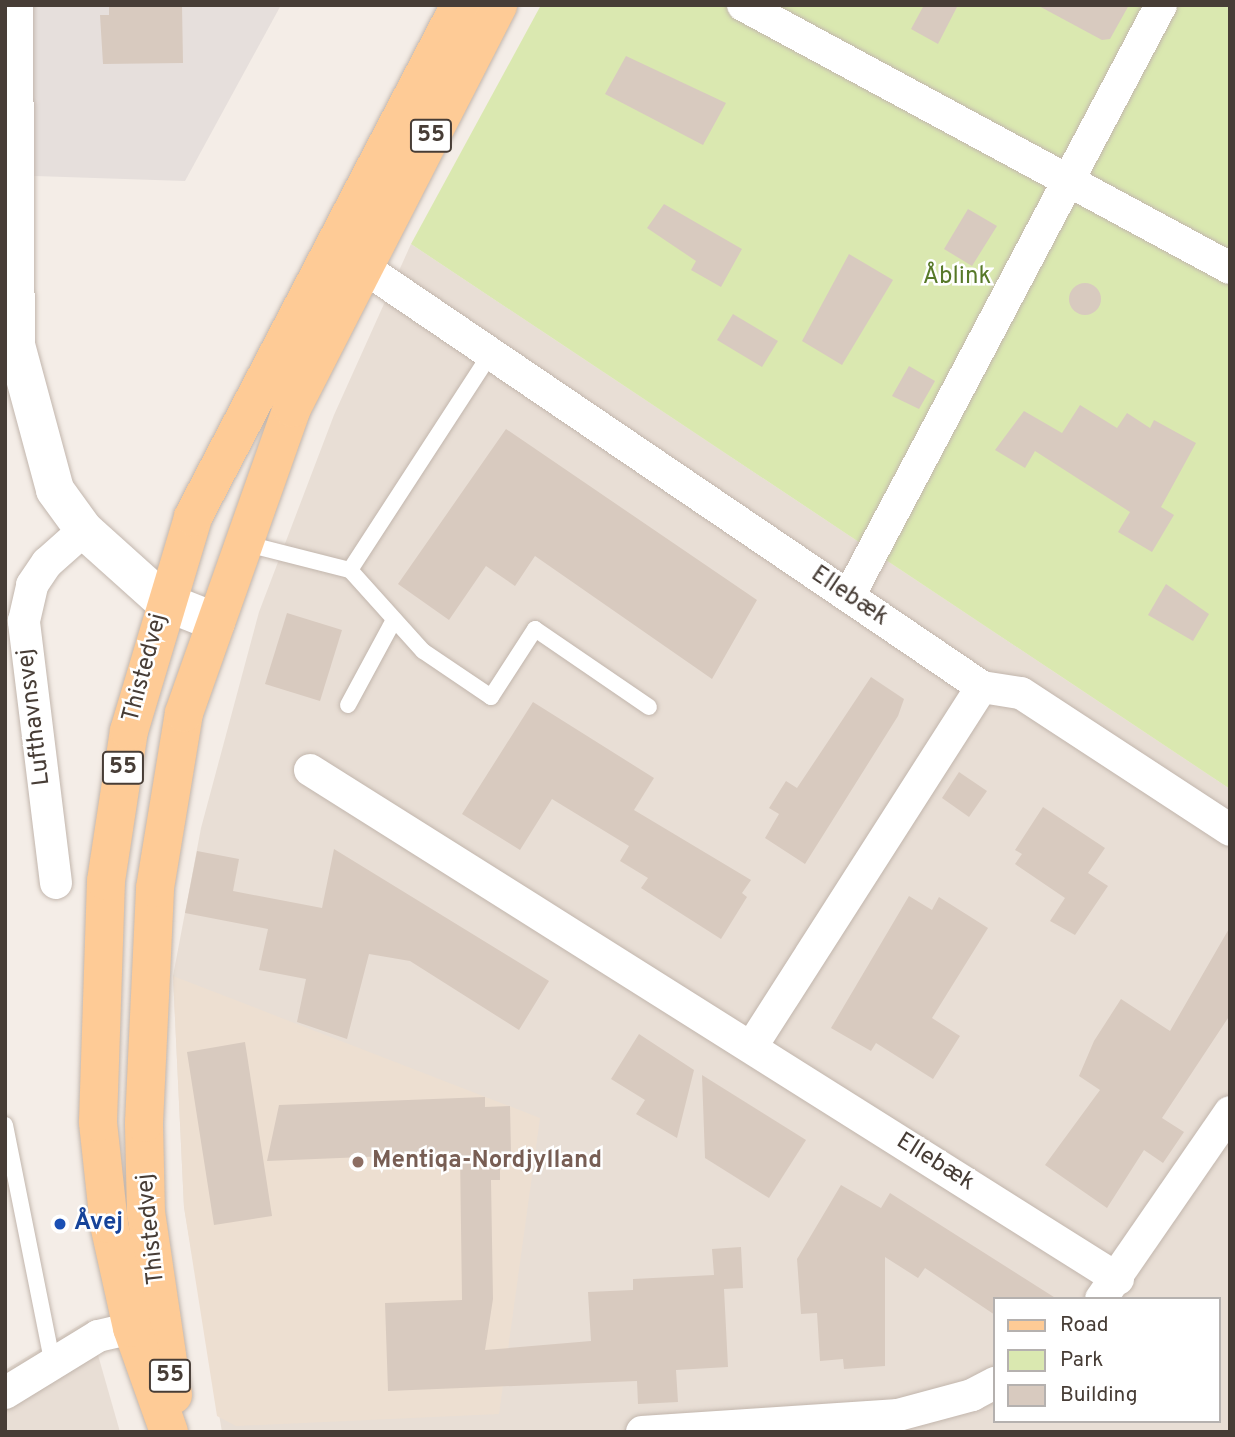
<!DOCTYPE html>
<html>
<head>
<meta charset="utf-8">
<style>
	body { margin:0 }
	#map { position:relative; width:1235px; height:1437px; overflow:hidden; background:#f4ede7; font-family:Overpass,sans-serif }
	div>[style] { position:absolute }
	.residential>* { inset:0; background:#e8ded5 }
	.industrial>* { inset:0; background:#e6dfdc }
	.education>* { inset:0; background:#eddfd1 }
	.green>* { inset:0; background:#dae8b0 }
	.building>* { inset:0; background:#d8cabf }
	.round { border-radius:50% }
	.roads { filter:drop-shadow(0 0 2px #c2b6ad) drop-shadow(0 0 2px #c2b6ad) }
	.service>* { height:16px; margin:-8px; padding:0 8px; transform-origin:8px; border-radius:8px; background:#fff }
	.minor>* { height:32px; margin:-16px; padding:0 16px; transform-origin:16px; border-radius:16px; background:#fff }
	.tertiary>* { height:38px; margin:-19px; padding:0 19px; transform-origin:19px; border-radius:19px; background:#fff }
	.primary>* { height:38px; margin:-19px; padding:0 19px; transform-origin:19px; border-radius:19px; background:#fecb96 }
	.dots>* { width:19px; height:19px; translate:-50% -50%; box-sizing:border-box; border:4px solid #fff; border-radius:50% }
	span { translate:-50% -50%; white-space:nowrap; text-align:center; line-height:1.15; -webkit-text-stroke:5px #fff; paint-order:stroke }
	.shield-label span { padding:2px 5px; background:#fff; border:2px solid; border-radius:5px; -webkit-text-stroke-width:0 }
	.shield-label { font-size:23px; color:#473d36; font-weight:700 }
	.park-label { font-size:24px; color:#577929 }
	.street-label { font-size:24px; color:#473d36 }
	.education-label { font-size:24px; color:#785e54; font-weight:700 }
	.left { translate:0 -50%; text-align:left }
	.transit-label { font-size:24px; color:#164399; font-weight:700 }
	.frame { position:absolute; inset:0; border:7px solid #473d36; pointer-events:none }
	.legend { position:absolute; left:993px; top:1297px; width:228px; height:126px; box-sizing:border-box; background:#fff; border:2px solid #b5b1af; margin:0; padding:9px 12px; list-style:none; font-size:21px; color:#473d36 }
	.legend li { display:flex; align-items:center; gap:14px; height:35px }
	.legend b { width:35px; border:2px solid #b5b1af }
</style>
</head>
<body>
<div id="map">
	<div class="residential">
		<i style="clip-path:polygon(evenodd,411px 244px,1230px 789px,1230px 1432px,222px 1432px,184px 1207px,173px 976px,201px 828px,259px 612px,334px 415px,411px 244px,995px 1299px,1219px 1299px,1219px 1421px,995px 1421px,995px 1299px)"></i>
		<i style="clip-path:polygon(88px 1320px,120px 1432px,5px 1432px,5px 1370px)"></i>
	</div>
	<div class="industrial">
		<i style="clip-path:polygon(5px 5px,281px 5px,185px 181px,5px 175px)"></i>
	</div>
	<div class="education">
		<i style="clip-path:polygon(173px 976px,540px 1118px,499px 1414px,236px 1426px,217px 1416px,184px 1207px)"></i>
	</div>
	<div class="green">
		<i style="clip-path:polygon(541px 5px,1230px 5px,1230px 789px,411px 244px)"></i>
	</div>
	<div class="building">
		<i style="clip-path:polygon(109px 5px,182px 5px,183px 63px,103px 64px,100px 15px,109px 15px)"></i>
		<i style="clip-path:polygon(924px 5px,958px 5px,938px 44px,911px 29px)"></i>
		<i style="clip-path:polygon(1037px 5px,1129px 5px,1110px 39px,1102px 40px)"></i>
		<i style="clip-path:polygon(626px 56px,726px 103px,703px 145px,605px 94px)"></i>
		<i style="clip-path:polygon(664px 204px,742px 249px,721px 287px,691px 270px,696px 261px,647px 228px)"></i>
		<i style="clip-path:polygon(968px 209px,997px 226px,972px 266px,944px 249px)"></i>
		<i style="clip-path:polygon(849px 254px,893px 280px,842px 365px,802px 341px)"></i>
		<i class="round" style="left:1069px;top:283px;width:32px;height:32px"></i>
		<i style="clip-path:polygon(733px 314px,778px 341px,762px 367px,717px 340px)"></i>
		<i style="clip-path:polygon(909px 366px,935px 381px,919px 409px,892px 396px)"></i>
		<i style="clip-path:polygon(1080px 405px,1117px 428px,1127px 413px,1150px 428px,1154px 420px,1196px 443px,1161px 507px,1174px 515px,1152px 552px,1118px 532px,1130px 512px,1035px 451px,1025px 468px,995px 450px,1024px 411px,1062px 433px)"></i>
		<i style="clip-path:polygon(506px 429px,757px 600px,712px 679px,535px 556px,515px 586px,486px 566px,449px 620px,398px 584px)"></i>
		<i style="clip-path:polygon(1166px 584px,1209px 614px,1193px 641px,1148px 615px)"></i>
		<i style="clip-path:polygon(287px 613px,342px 630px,320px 701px,265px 684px)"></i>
		<i style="clip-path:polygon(871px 677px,904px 699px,898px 716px,805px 864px,765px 838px,779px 814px,769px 808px,786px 781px,797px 788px)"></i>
		<i style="clip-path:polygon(533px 702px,654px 778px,634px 810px,751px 880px,742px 893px,747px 897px,721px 939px,641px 888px,648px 878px,620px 861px,629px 846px,552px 799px,520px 850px,462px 814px)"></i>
		<i style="clip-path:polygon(959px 772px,987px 791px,969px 817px,942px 798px)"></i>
		<i style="clip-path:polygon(1043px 807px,1105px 848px,1088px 873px,1108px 886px,1075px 935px,1050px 921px,1065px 898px,1015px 864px,1022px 854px,1015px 850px)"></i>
		<i style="clip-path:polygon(334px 849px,549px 981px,519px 1030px,410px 961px,369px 954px,347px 1039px,297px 1022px,306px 979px,259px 970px,268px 929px,185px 913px,197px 851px,239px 859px,233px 891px,322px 908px)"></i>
		<i style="clip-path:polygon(909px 896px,932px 910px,939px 897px,988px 928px,932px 1018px,960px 1036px,933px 1079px,876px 1043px,871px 1051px,831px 1028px)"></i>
		<i style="clip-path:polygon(1230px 927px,1230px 1015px,1162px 1118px,1184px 1132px,1163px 1163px,1144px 1150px,1107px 1208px,1045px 1165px,1100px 1090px,1079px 1076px,1094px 1041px,1121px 999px,1170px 1031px)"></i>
		<i style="clip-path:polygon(639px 1034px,694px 1070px,677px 1138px,636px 1114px,645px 1100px,611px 1079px)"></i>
		<i style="clip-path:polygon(245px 1042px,272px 1216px,214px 1225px,187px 1052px)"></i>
		<i style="clip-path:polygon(702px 1075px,806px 1140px,769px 1198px,705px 1158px)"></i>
		<i style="clip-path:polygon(485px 1097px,485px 1107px,510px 1106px,511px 1153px,500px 1153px,500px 1180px,491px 1180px,493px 1299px,485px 1350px,591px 1341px,588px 1292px,633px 1290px,633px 1279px,714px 1275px,712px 1249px,741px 1247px,743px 1288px,724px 1289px,728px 1367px,676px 1370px,678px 1402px,638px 1404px,637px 1381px,388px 1391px,385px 1303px,462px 1300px,460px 1153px,267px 1161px,279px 1105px)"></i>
		<i style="clip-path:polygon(841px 1185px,881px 1208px,890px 1193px,1057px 1299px,995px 1299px,995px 1315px,925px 1268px,918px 1278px,885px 1257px,885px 1366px,844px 1369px,843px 1359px,820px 1361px,817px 1313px,801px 1314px,797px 1259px)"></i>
	</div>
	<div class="roads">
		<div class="service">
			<i style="left:243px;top:543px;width:110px;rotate:14.2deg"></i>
			<i style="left:350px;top:570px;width:259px;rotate:-57deg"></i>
			<i style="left:350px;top:570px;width:109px;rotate:48deg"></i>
			<i style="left:423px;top:651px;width:82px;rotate:34.1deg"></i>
			<i style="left:491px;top:697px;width:81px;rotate:-57.1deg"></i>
			<i style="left:535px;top:629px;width:138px;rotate:34.4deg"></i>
			<i style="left:348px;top:705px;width:97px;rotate:-61.6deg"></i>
			<i style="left:5px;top:1125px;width:245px;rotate:78.7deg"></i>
		</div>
		<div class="minor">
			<i style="left:743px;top:5px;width:553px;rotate:28.37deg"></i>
			<i style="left:344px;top:254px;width:771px;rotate:34.16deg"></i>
			<i style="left:982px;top:687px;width:39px;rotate:9deg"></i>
			<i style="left:1021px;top:693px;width:250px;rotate:33.2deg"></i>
			<i style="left:849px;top:596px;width:668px;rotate:-62.17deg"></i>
			<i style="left:310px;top:770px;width:955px;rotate:32.21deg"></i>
			<i style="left:56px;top:883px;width:264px;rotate:-97deg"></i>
			<i style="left:24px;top:621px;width:37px;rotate:-77deg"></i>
			<i style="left:32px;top:585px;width:27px;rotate:-56deg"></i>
			<i style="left:47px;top:563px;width:50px;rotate:-41.7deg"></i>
			<i style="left:752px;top:1046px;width:426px;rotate:-57.4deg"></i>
			<i style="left:1101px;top:1299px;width:227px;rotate:-55.4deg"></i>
			<i style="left:5px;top:1393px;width:109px;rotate:-31.5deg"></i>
			<i style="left:98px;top:1336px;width:57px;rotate:-13.1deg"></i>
			<i style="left:642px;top:1432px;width:257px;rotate:-3.8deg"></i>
			<i style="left:898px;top:1415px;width:77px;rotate:-15.1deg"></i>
			<i style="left:972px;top:1395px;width:26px;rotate:-28deg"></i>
		</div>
		<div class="tertiary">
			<i style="left:14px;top:5px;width:340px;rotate:89.7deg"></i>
			<i style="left:16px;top:345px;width:150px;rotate:74.9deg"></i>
			<i style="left:55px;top:490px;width:49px;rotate:54.1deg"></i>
			<i style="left:84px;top:530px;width:106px;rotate:41.9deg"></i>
			<i style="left:163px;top:601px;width:57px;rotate:21.6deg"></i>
		</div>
		<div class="primary">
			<i style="left:173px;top:1395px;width:184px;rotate:-98.4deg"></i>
			<i style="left:146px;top:1213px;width:90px;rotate:-91.3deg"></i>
			<i style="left:144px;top:1123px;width:235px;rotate:-87.3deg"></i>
			<i style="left:155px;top:888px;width:177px;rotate:-80.6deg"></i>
			<i style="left:184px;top:713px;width:324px;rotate:-70.5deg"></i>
			<i style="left:292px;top:408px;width:453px;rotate:-62.9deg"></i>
			<i style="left:169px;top:1432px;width:110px;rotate:-109.6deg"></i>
			<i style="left:132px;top:1328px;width:107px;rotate:-102.5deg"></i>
			<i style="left:109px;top:1224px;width:103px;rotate:-96.2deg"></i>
			<i style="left:98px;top:1122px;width:241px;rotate:-88.1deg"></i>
			<i style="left:106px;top:881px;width:152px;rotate:-81.3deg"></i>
			<i style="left:129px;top:731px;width:223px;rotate:-73.3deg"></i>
			<i style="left:193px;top:517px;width:577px;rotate:-62.46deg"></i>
		</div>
	</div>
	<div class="dots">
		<i style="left:358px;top:1162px;background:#8d6e63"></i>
		<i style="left:60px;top:1224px;background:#1a4fb4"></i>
	</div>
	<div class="shield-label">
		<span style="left:431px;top:136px">55</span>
		<span style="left:123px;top:768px">55</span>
		<span style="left:170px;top:1376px">55</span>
	</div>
	<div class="park-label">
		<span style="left:957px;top:278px">Åblink</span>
	</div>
	<div class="street-label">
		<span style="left:849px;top:597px;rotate:34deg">Ellebæk</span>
		<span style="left:146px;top:668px;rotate:-75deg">Thistedvej</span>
		<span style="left:35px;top:717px;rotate:-97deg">Lufthavnsvej</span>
		<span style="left:935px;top:1163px;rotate:32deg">Ellebæk</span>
		<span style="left:152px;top:1229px;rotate:-96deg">Thistedvej</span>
	</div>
	<div class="education-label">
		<span class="left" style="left:372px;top:1162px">Mentiqa-Nordjylland</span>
	</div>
	<div class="transit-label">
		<span class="left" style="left:74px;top:1224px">Åvej</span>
	</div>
	<div class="frame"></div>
	<ul class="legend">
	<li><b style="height:9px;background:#fecb96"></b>Road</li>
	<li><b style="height:19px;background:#dae8b0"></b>Park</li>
	<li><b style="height:19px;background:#d8cabf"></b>Building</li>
	</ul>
</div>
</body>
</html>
